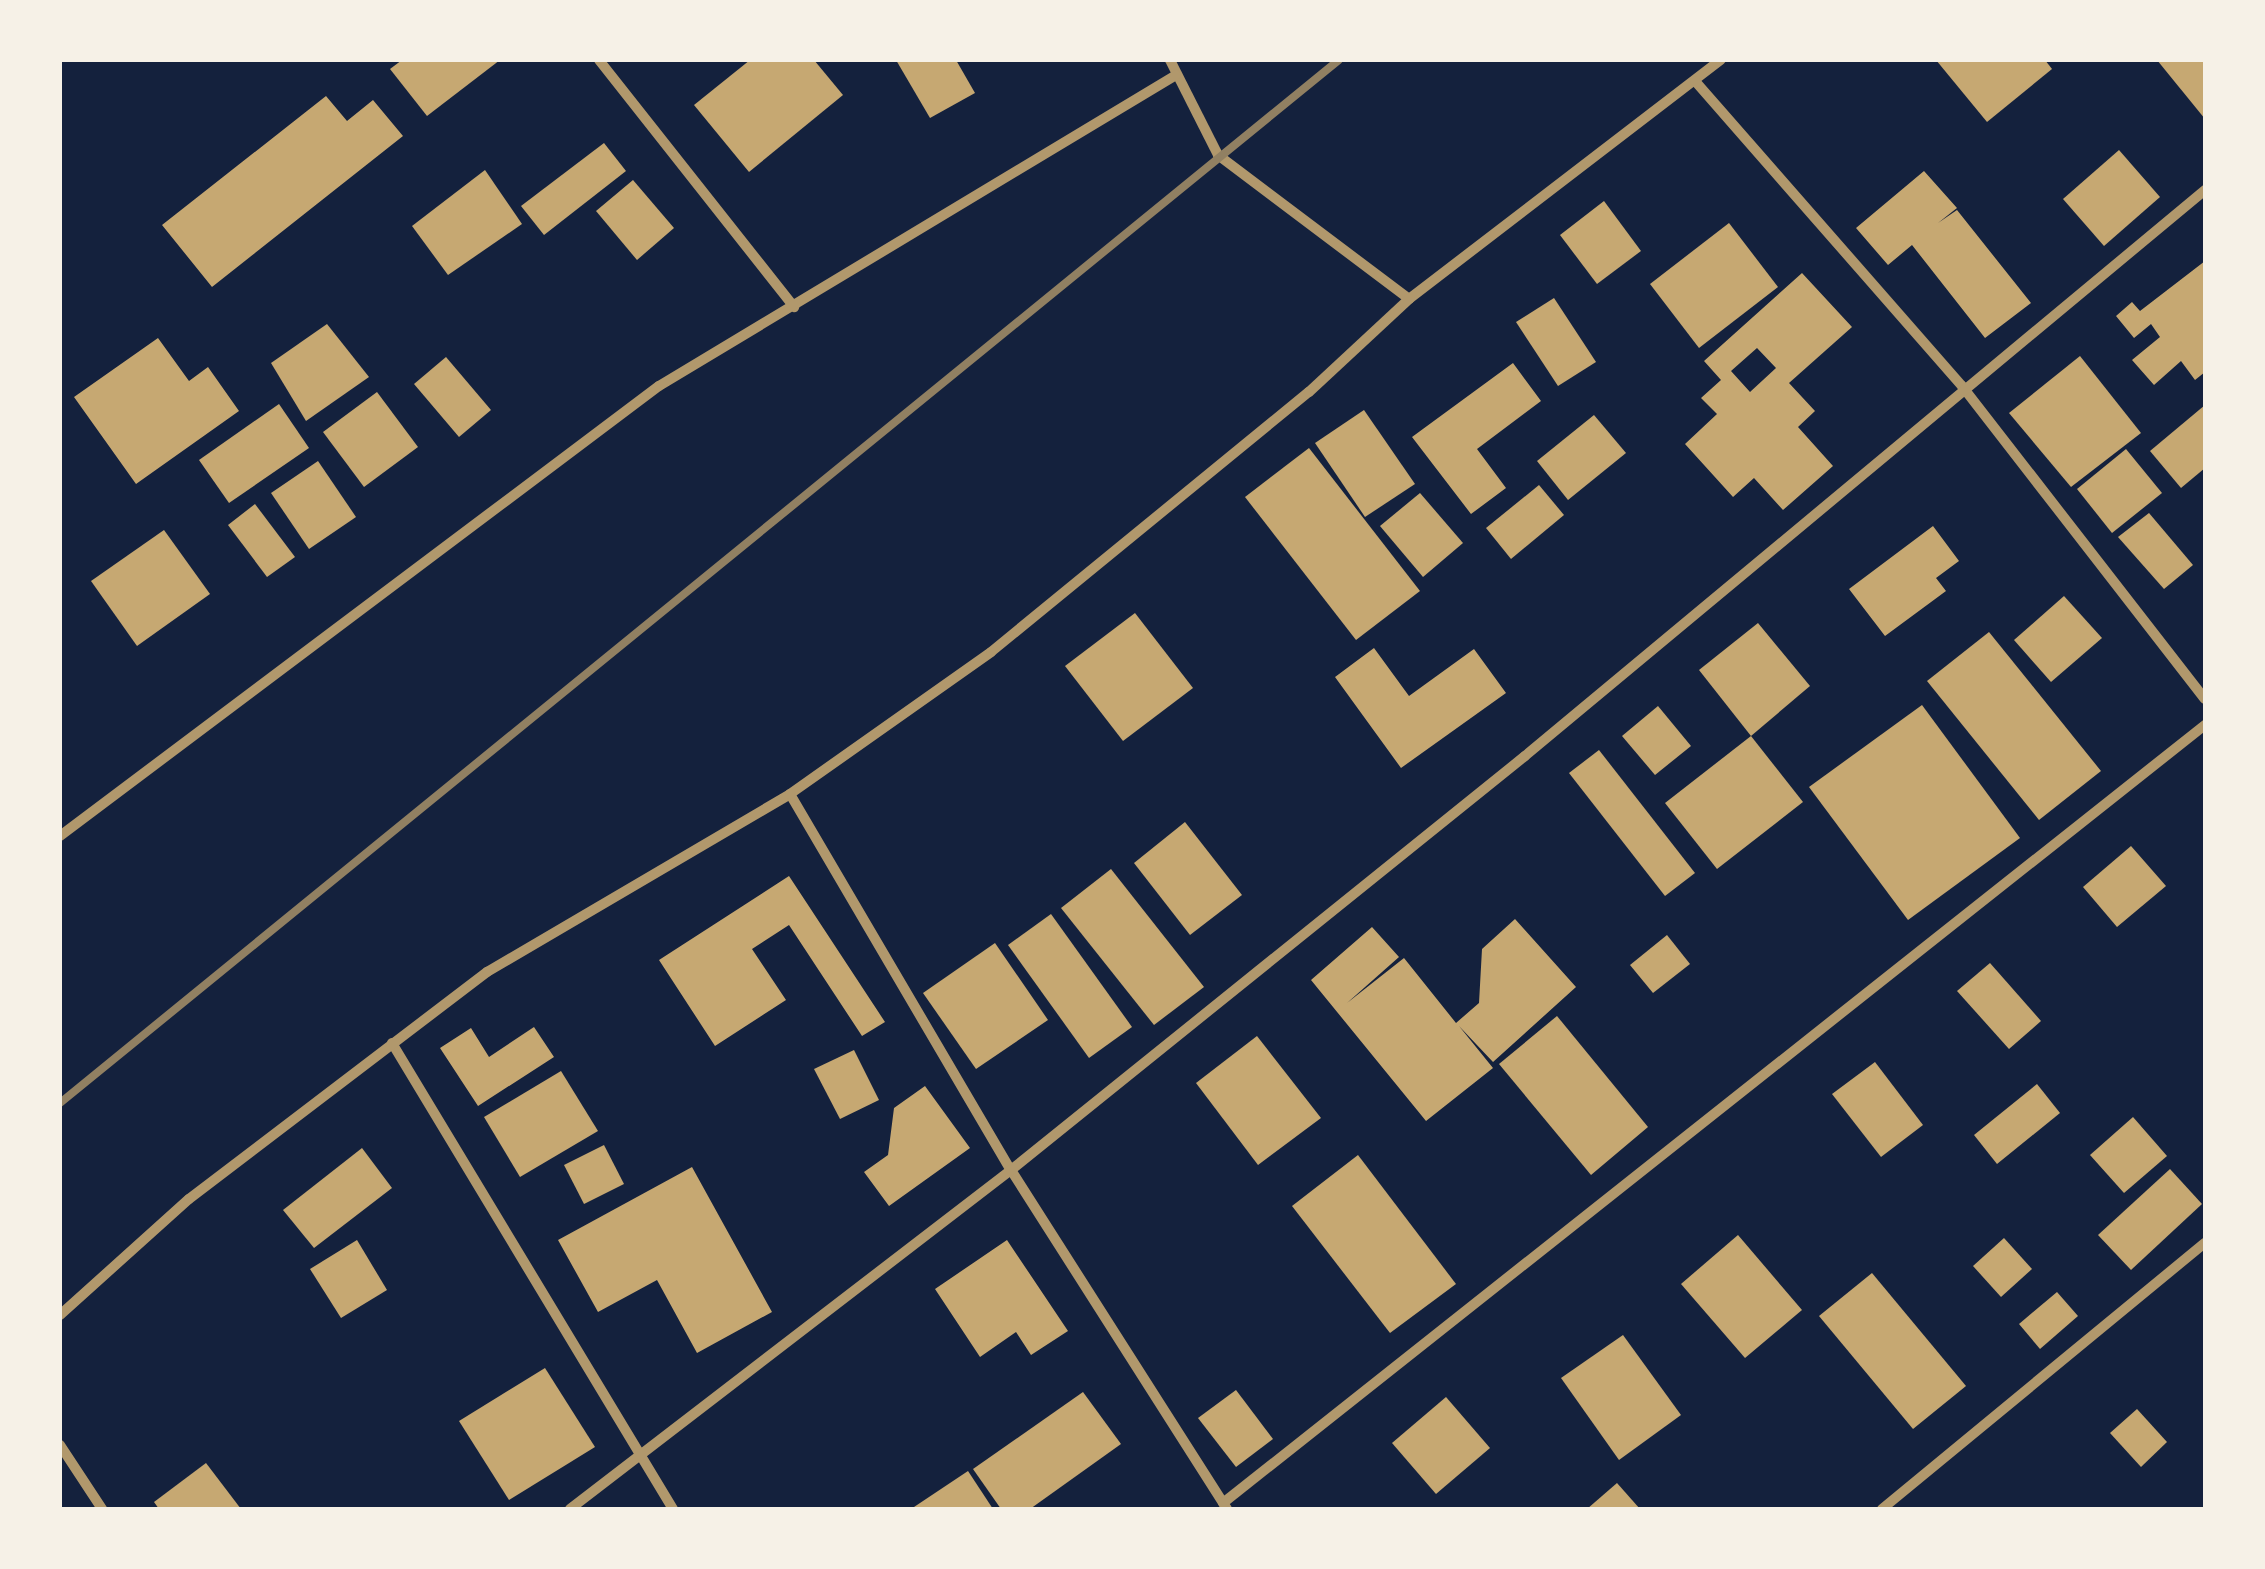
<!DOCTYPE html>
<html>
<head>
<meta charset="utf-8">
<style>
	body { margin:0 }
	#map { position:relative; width:2265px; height:1569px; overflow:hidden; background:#14213d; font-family:"Work Sans",sans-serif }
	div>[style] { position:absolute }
	.building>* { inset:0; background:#c6a872 }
	.minor>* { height:10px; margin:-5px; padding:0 5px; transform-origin:5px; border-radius:5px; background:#b1986c }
	.rail>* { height:8px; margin:-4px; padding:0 4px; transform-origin:4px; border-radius:4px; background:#918062 }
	span { translate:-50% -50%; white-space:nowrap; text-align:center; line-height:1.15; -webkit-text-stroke:8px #f6f1e7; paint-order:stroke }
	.frame { position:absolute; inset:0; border:62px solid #f6f1e7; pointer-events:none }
</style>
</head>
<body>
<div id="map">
	<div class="building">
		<i style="clip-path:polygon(402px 60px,500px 60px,427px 116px,390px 69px)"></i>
		<i style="clip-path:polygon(750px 60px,814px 60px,843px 95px,749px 172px,694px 105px)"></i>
		<i style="clip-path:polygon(896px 60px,956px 60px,975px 93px,930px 118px)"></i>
		<i style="clip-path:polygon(1936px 60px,2045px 60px,2052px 69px,1987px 122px)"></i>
		<i style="clip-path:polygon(2157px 60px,2205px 60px,2205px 119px)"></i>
		<i style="clip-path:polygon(326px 96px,347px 121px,373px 100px,403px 136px,212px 287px,162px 225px)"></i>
		<i style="clip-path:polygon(604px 143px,626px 171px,544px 235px,521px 206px)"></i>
		<i style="clip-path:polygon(2119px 150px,2160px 197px,2104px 246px,2063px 199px)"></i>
		<i style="clip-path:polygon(485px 170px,522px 224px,448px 275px,412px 226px)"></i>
		<i style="clip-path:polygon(1924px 171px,1957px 208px,1938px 223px,1957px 210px,2031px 303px,1985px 338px,1912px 245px,1888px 265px,1856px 228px)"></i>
		<i style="clip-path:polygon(633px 180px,674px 228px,637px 260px,596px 211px)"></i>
		<i style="clip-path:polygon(1604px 201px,1641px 251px,1597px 284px,1560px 235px)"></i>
		<i style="clip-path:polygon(1729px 223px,1778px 287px,1699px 348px,1650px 284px)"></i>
		<i style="clip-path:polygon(2205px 261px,2205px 372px,2195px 380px,2181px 361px,2154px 385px,2132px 360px,2160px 337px,2151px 324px,2134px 338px,2116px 316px,2132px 302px,2140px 311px)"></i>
		<i style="clip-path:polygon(evenodd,1802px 273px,1852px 327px,1789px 383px,1815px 411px,1798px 427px,1833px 466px,1783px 510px,1754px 478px,1733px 497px,1685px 444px,1717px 414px,1701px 398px,1721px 380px,1704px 361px,1802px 273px,1757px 348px,1776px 368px,1750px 392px,1731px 371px,1757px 348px)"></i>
		<i style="clip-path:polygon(1554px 298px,1596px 362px,1558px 386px,1516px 322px)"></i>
		<i style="clip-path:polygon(327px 324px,369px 377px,306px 421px,271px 363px)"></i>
		<i style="clip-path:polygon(158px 338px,189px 381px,208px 367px,239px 411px,136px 484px,74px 397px)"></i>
		<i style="clip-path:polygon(2080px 356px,2141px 433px,2071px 487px,2009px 413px)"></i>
		<i style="clip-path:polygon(446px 357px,491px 410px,459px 437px,414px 384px)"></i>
		<i style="clip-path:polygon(1513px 363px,1541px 401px,1477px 449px,1506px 488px,1471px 514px,1412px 437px)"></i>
		<i style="clip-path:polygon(377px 392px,418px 447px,364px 487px,323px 432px)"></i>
		<i style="clip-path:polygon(279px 404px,309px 448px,229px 503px,199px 460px)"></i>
		<i style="clip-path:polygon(2205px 405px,2205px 468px,2181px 488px,2150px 451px)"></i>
		<i style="clip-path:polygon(1364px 410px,1415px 484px,1365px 517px,1315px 443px)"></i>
		<i style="clip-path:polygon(1594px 415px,1626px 453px,1568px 500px,1537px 461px)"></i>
		<i style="clip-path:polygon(1309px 448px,1420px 591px,1356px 640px,1245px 497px)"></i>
		<i style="clip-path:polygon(2126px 449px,2162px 493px,2112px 533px,2077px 489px)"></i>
		<i style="clip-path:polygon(318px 461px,356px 517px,309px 549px,271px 493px)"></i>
		<i style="clip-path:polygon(1539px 485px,1564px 515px,1511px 559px,1486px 528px)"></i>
		<i style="clip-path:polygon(1420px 493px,1463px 543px,1423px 577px,1380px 526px)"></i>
		<i style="clip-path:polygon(255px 504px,295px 557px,267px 577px,228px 525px)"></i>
		<i style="clip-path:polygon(2149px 513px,2193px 565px,2164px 589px,2118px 537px)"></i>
		<i style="clip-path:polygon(1933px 526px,1959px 561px,1936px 578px,1946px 591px,1885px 636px,1849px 589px)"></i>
		<i style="clip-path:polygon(164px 530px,210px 594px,137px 646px,91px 581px)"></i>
		<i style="clip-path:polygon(2064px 596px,2102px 638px,2051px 682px,2014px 640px)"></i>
		<i style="clip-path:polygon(1135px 613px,1193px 688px,1123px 741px,1065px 666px)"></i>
		<i style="clip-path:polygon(1758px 623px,1810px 686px,1751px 736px,1699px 670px)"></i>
		<i style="clip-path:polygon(1989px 632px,2101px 771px,2039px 820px,1927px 681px)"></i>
		<i style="clip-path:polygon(1374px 648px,1409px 696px,1474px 649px,1506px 693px,1401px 768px,1335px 677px)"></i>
		<i style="clip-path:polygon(1922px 705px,2020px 838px,1908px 920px,1809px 787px)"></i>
		<i style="clip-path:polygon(1658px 706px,1691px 746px,1655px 775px,1622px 736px)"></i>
		<i style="clip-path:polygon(1751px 736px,1803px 802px,1717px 869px,1665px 803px)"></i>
		<i style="clip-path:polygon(1599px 750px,1695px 873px,1665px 896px,1569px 773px)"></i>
		<i style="clip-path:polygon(1185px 822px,1242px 895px,1190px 935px,1134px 863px)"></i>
		<i style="clip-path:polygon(2131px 846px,2166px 886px,2117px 927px,2083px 887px)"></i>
		<i style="clip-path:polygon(1111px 869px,1204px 987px,1154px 1025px,1061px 908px)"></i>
		<i style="clip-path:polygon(789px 876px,885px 1022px,862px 1036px,789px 925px,752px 949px,786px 1000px,715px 1046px,659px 960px)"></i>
		<i style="clip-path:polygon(1051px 914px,1132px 1027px,1089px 1058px,1008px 945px)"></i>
		<i style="clip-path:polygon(1515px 919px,1576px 987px,1493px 1062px,1459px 1026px,1493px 1068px,1426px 1121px,1311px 980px,1372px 927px,1399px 957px,1347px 1003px,1404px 958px,1456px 1023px,1479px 1003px,1482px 949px)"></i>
		<i style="clip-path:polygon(1667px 935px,1690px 964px,1653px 993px,1630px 965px)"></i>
		<i style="clip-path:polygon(995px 943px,1048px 1020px,976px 1069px,923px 993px)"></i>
		<i style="clip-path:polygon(1990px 963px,2041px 1021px,2009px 1049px,1957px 991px)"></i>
		<i style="clip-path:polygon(1557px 1016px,1648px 1127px,1591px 1175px,1499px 1064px)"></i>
		<i style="clip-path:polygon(534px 1027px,554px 1057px,478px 1106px,440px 1048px,471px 1028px,489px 1057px)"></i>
		<i style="clip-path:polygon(1257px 1036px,1321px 1118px,1258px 1165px,1196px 1083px)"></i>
		<i style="clip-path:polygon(854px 1050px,879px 1100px,840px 1119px,814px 1069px)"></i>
		<i style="clip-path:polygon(1875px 1062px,1923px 1125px,1881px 1157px,1832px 1094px)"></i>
		<i style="clip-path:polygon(561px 1071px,598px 1131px,520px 1177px,484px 1117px)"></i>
		<i style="clip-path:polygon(2037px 1084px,2060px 1113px,1997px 1164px,1974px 1135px)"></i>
		<i style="clip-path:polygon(925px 1086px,970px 1148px,889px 1206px,864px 1172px,888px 1155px,894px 1108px)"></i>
		<i style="clip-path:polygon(2133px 1117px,2167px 1156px,2124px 1193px,2090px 1155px)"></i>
		<i style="clip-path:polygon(604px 1145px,624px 1184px,584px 1204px,564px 1165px)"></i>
		<i style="clip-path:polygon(362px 1148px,392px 1188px,314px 1248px,283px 1210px)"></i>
		<i style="clip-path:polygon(1358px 1155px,1456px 1284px,1390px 1333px,1292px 1206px)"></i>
		<i style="clip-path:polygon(692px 1167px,772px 1312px,697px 1353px,657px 1280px,598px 1312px,558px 1240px)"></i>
		<i style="clip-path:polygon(2170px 1169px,2202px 1204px,2131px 1270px,2098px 1235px)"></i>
		<i style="clip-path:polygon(1738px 1235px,1802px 1310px,1745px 1358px,1681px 1284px)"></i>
		<i style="clip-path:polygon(2004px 1238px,2032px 1269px,2001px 1297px,1973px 1266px)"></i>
		<i style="clip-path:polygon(357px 1240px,387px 1290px,341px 1318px,310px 1269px)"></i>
		<i style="clip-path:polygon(1007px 1240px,1068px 1331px,1031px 1355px,1016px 1332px,980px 1357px,935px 1289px)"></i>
		<i style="clip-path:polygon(1872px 1273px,1966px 1386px,1913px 1429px,1819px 1316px)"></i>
		<i style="clip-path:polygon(2057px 1292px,2078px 1316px,2040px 1349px,2019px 1324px)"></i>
		<i style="clip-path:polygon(1623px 1335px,1681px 1415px,1619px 1460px,1561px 1378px)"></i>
		<i style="clip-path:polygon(545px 1368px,595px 1447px,509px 1500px,459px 1421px)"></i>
		<i style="clip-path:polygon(1236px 1390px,1273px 1439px,1236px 1467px,1198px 1418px)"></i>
		<i style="clip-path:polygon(1083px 1392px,1121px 1444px,1030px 1509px,1001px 1509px,973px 1469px)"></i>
		<i style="clip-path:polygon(1446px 1397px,1490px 1448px,1436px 1494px,1392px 1443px)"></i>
		<i style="clip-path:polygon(2137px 1409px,2167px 1442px,2141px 1467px,2110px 1433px)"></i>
		<i style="clip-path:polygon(206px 1463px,241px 1509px,159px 1509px,154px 1502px)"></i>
		<i style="clip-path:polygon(968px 1471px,993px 1509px,911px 1509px)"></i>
		<i style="clip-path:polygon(1617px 1483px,1640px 1509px,1587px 1509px)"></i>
	</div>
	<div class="minor">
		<i style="left:599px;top:60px;width:315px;rotate:51.7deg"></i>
		<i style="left:1170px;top:60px;width:106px;rotate:63.2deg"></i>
		<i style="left:1218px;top:155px;width:239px;rotate:37deg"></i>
		<i style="left:1409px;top:299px;width:393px;rotate:-37.5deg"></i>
		<i style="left:1695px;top:81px;width:405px;rotate:48.8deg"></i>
		<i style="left:1962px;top:386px;width:396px;rotate:52.2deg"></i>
		<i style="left:790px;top:794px;width:436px;rotate:59.6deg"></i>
		<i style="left:1011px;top:1170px;width:402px;rotate:57.5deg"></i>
		<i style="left:60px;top:836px;width:749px;rotate:-36.92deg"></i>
		<i style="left:659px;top:386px;width:603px;rotate:-31.03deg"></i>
		<i style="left:392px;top:1043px;width:544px;rotate:58.91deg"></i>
		<i style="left:60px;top:1315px;width:173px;rotate:-42deg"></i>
		<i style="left:189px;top:1199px;width:375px;rotate:-37.3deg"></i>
		<i style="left:487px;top:972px;width:351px;rotate:-30.4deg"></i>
		<i style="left:790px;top:794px;width:246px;rotate:-35.2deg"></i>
		<i style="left:991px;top:652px;width:411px;rotate:-39.3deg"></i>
		<i style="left:1309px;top:392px;width:137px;rotate:-42.9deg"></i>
		<i style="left:60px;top:1445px;width:77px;rotate:56.7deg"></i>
		<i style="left:1223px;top:1503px;width:1253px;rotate:-38.39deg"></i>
		<i style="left:570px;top:1509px;width:556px;rotate:-37.55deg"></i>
		<i style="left:1011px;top:1170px;width:660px;rotate:-38.85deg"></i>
		<i style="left:1525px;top:756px;width:885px;rotate:-39.77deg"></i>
		<i style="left:1882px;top:1509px;width:418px;rotate:-39.5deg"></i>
	</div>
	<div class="rail">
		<i style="left:60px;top:1103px;width:1650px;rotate:-39.2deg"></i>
	</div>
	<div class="frame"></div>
</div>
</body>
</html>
